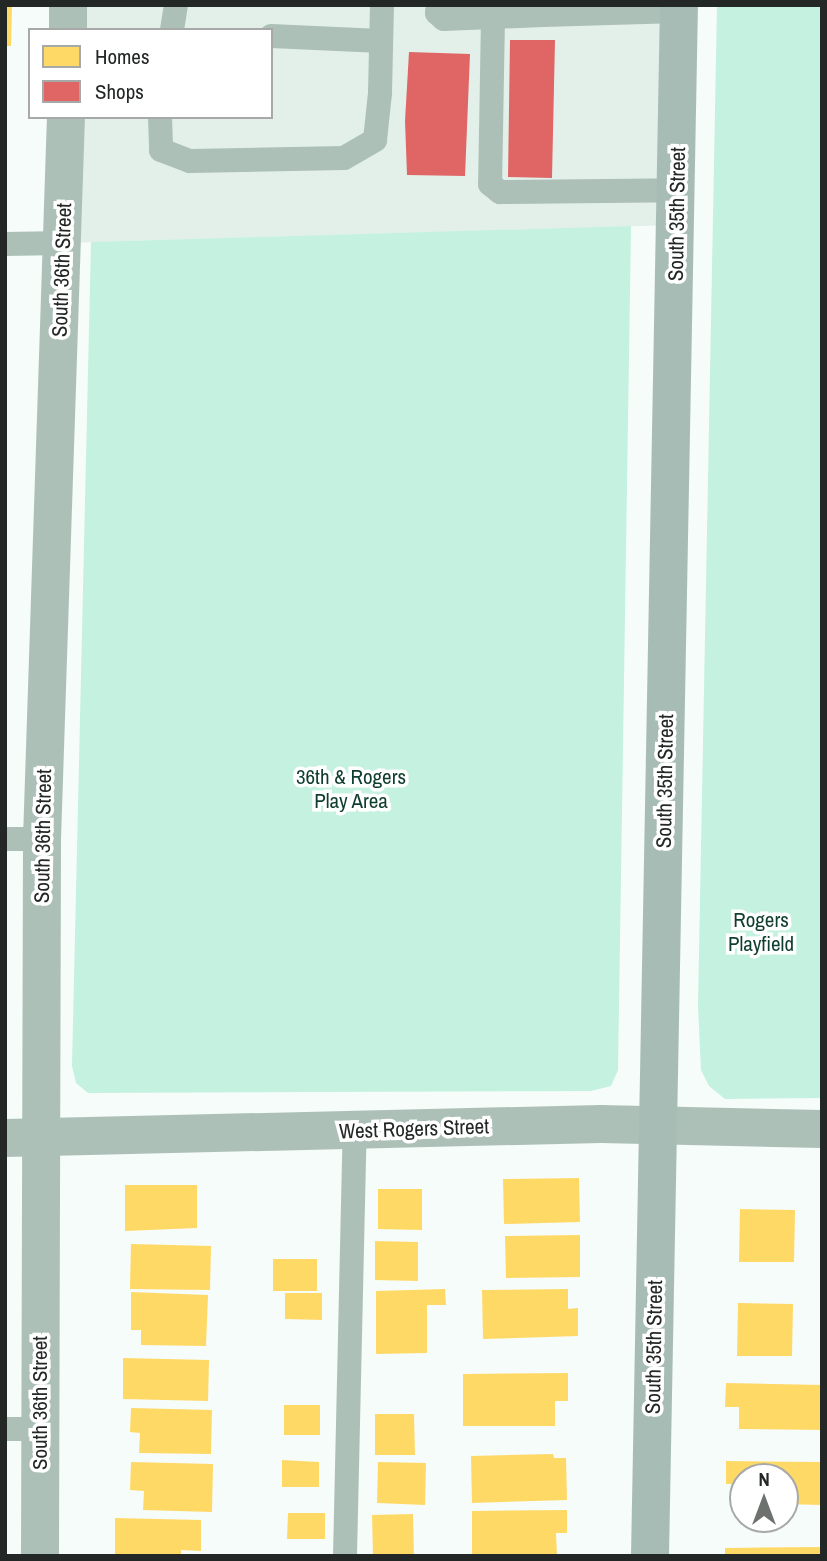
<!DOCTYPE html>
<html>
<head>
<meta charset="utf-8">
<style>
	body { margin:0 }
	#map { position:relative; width:827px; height:1561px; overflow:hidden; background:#f6fcf9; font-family:"Archivo Narrow",sans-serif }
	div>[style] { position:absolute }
	.built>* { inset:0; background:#e3f0ea }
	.green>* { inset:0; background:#c4f1e0 }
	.homes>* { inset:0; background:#ffd966 }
	.shops>* { inset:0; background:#e06666 }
	.service>* { height:24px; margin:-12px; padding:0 12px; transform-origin:12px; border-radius:12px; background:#adc0b8 }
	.minor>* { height:38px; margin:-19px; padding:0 19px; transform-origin:19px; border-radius:19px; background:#adc0b8 }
	.secondary>* { height:38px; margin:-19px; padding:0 19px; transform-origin:19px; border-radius:19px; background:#a8bcb6 }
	span { translate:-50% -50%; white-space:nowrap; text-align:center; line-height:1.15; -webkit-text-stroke:7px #fff; paint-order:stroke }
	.street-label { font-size:21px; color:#232725 }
	.park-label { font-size:21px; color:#0f3d2f }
	.frame { position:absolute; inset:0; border:7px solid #232725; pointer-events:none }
	.legend { position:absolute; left:28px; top:28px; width:245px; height:91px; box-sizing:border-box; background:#fff; border:2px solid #a7a9a8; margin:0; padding:9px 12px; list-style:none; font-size:21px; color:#232725 }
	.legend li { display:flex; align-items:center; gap:14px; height:35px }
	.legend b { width:35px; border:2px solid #a7a9a8 }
	.north { position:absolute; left:729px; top:1463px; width:70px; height:70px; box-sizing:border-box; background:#fff; border:2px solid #a7a9a8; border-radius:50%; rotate:0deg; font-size:19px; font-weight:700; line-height:28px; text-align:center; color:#232725 }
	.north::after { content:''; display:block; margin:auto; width:24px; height:32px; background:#6d726f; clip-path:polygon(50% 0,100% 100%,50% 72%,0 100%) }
</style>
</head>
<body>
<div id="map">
	<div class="built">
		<i style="clip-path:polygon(68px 5px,679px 5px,677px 225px,63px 243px,66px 117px,271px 117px,271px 30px,68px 30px)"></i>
	</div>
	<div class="green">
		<i style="clip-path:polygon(717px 5px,822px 5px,822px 1098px,725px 1099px,709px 1086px,701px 1070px,698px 1006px)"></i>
		<i style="clip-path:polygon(631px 226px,618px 1070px,611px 1086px,591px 1091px,88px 1093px,76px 1083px,72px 1066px,91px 242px)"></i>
	</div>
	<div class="homes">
		<i style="clip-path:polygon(5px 5px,12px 5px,11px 46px,5px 46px)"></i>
		<i style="clip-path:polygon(579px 1178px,580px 1222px,504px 1224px,503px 1179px)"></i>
		<i style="clip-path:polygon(125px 1185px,197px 1185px,197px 1228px,125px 1231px)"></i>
		<i style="clip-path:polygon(378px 1189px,422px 1189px,422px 1230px,378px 1229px)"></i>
		<i style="clip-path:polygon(740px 1209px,795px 1210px,794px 1262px,739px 1262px)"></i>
		<i style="clip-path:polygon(580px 1235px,580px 1277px,506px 1278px,505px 1236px)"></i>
		<i style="clip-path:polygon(375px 1241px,418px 1242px,418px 1281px,375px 1280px)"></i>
		<i style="clip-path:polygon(131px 1244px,211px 1246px,210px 1290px,130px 1289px)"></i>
		<i style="clip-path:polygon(273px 1259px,317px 1259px,317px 1291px,273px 1291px)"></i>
		<i style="clip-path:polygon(445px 1289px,446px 1305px,427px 1305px,427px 1353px,376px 1354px,376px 1291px)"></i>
		<i style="clip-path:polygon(568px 1289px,568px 1309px,578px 1308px,578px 1336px,483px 1339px,482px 1290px)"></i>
		<i style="clip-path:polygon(131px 1292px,208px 1295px,206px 1346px,141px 1345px,141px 1330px,131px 1330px)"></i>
		<i style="clip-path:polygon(285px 1293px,322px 1293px,322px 1320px,285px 1319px)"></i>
		<i style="clip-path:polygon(738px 1303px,793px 1304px,792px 1356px,737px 1356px)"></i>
		<i style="clip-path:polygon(123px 1358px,209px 1360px,208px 1401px,123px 1399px)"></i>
		<i style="clip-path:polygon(568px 1373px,568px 1401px,555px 1401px,555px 1426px,463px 1426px,463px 1374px)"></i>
		<i style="clip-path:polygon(726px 1383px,822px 1385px,822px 1430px,739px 1429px,739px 1407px,725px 1407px)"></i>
		<i style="clip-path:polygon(284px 1405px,320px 1405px,320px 1435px,284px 1435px)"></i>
		<i style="clip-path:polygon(131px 1408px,212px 1410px,211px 1454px,139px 1453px,140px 1433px,130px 1432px)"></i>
		<i style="clip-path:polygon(375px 1414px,414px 1414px,415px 1455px,375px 1455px)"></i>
		<i style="clip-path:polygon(553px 1454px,554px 1458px,566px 1458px,567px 1500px,472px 1503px,471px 1456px)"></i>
		<i style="clip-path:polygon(282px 1460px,319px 1462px,319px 1487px,282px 1487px)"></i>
		<i style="clip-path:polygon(726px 1461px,822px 1462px,822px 1505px,785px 1504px,785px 1477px,743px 1477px,743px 1504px,740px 1503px,740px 1484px,726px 1484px)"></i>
		<i style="clip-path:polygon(131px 1462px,213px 1464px,212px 1512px,143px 1510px,144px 1491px,130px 1490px)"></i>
		<i style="clip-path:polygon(378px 1462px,426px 1463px,425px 1505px,377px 1503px)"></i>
		<i style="clip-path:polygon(567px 1510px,567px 1533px,556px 1533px,557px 1556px,472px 1556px,472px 1511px)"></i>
		<i style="clip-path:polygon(288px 1513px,325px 1513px,325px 1539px,287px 1539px)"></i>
		<i style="clip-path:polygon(413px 1514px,414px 1555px,373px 1556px,372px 1515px)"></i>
		<i style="clip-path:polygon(115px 1518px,201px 1520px,201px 1551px,181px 1550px,181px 1556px,115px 1556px)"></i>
		<i style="clip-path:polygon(822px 1547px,822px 1556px,725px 1556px,725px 1548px)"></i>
	</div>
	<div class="shops">
		<i style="clip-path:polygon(510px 40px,555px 40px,552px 178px,508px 177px)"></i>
		<i style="clip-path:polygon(409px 52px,470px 54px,465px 176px,407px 175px,405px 121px)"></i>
	</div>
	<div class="service">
		<i style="left:438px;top:5px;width:8px;rotate:97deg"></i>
		<i style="left:437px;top:13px;width:9px;rotate:41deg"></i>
		<i style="left:444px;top:19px;width:99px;rotate:-2.3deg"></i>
		<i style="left:543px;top:15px;width:10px;rotate:-84deg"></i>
		<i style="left:543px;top:15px;width:136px;rotate:-1.7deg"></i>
		<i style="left:493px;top:17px;width:167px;rotate:91deg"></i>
		<i style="left:490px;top:184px;width:13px;rotate:39deg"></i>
		<i style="left:500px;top:192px;width:177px;rotate:-0.6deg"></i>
		<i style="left:172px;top:30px;width:25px;rotate:-81deg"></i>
		<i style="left:271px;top:36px;width:110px;rotate:2.6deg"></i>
		<i style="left:160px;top:117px;width:33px;rotate:88deg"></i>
		<i style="left:161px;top:150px;width:31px;rotate:21deg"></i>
		<i style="left:190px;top:161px;width:154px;rotate:-1.1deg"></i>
		<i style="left:344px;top:158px;width:36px;rotate:-30deg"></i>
		<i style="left:375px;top:140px;width:47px;rotate:-83.9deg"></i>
		<i style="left:380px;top:93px;width:88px;rotate:-88.7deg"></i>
		<i style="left:5px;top:244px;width:58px;rotate:-1deg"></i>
		<i style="left:5px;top:839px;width:37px"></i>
		<i style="left:5px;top:1429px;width:36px"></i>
		<i style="left:345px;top:1556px;width:425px;rotate:-88.7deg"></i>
	</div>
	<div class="minor">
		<i style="left:68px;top:30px;width:25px;rotate:-90deg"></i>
		<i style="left:5px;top:1138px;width:596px;rotate:-1.35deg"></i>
		<i style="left:601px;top:1124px;width:221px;rotate:1.3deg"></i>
		<i style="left:40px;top:1556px;width:717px;rotate:-89.84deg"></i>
		<i style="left:42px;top:839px;width:722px;rotate:-88.1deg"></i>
	</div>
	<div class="secondary">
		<i style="left:650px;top:1556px;width:1551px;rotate:-88.93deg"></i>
	</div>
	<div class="street-label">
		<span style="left:677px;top:214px;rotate:-89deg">South 35th Street</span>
		<span style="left:62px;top:270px;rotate:-88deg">South 36th Street</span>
		<span style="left:665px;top:781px;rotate:-89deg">South 35th Street</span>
		<span style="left:43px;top:836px;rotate:-89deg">South 36th Street</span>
		<span style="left:414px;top:1129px;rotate:-2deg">West Rogers Street</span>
		<span style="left:654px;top:1347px;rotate:-89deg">South 35th Street</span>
		<span style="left:40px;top:1403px;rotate:-90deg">South 36th Street</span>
	</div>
	<div class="park-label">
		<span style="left:351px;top:789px">36th &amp; Rogers<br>Play Area</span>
		<span style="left:761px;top:932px">Rogers<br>Playfield</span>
	</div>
	<div class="frame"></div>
	<ul class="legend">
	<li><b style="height:19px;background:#ffd966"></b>Homes</li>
	<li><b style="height:19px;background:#e06666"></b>Shops</li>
	</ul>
	<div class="north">N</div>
</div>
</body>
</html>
